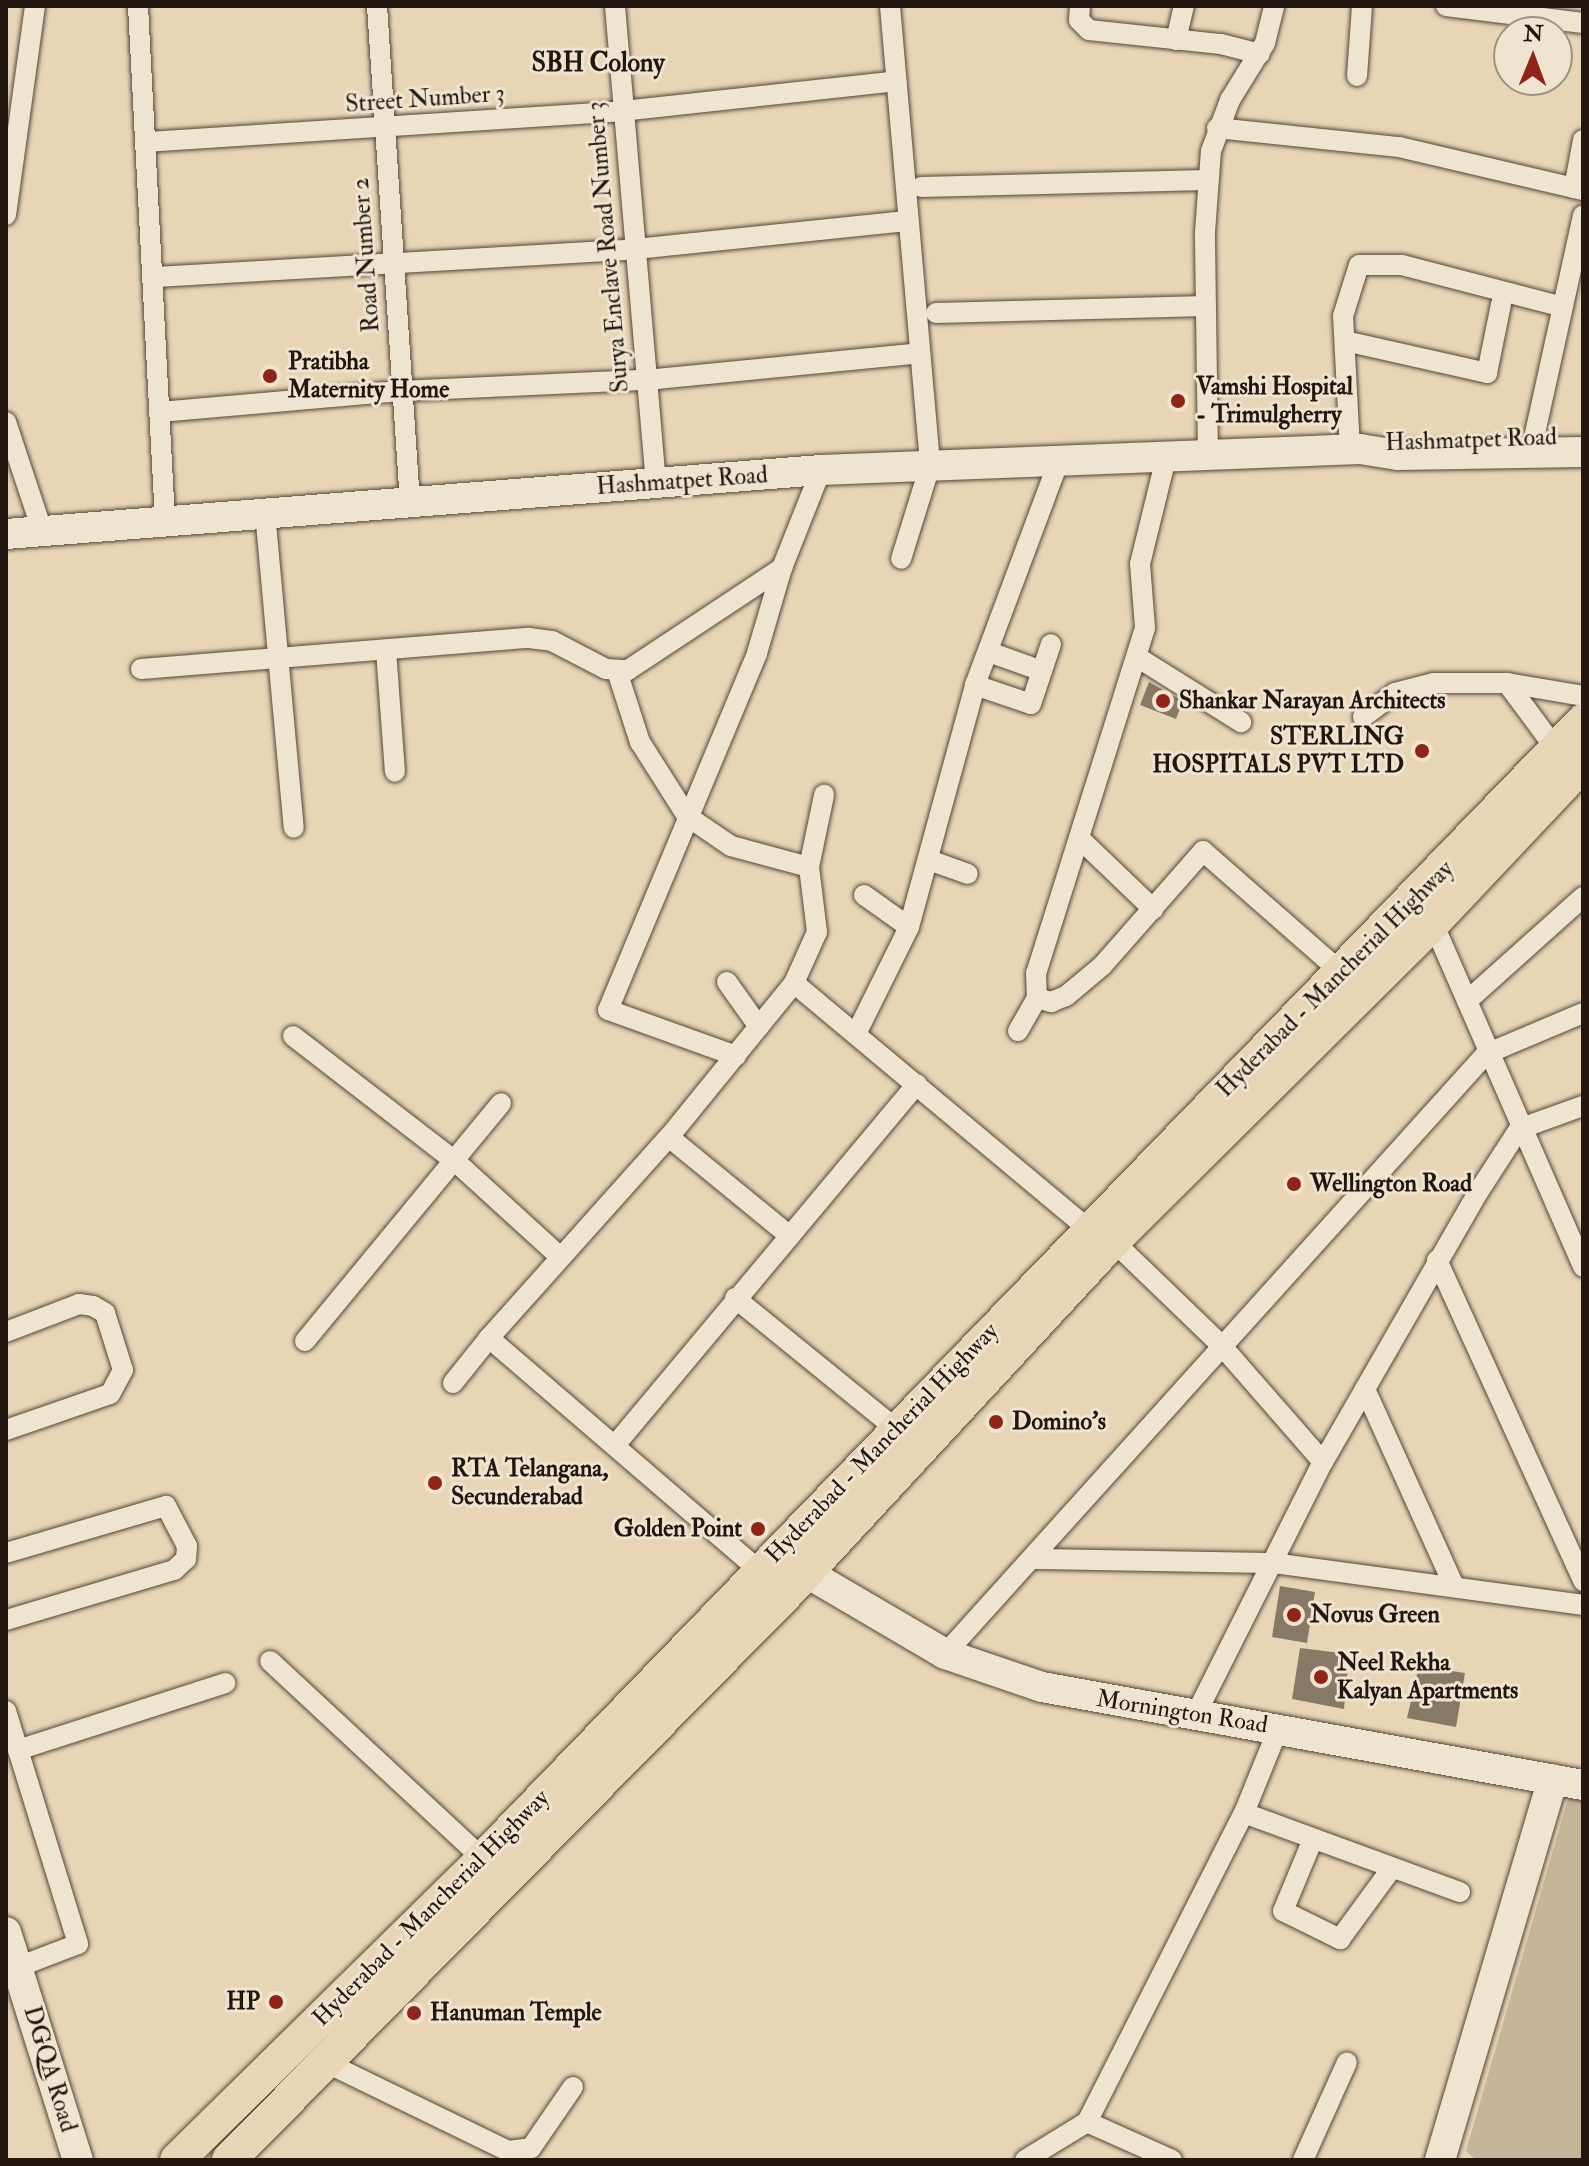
<!DOCTYPE html>
<html>
<head>
<meta charset="utf-8">
<style>
	body { margin:0 }
	#map { position:relative; width:1589px; height:2166px; overflow:hidden; background:#e7d5b5; font-family:"IM FELL Double Pica",serif }
	div>[style] { position:absolute }
	.green>* { inset:0; background:#c6b599 }
	.building>* { inset:0; background:#887966 }
	.roads { filter:drop-shadow(0 0 2px #534639) drop-shadow(0 0 2px #534639) }
	.street>* { height:20px; margin:-10px; padding:0 10px; transform-origin:10px; border-radius:10px; background:#efe4cf }
	.secondary>* { height:30px; margin:-15px; padding:0 15px; transform-origin:15px; border-radius:15px; background:#efe4cf }
	.primary>* { height:34px; margin:-17px; padding:0 17px; transform-origin:17px; border-radius:17px; background:#e7d5b5 }
	.dots>* { width:22px; height:22px; translate:-50% -50%; box-sizing:border-box; border:4px solid #efe4cf; border-radius:50% }
	span { translate:-50% -50%; white-space:nowrap; text-align:center; line-height:1.15; -webkit-text-stroke:6px #efe4cf; paint-order:stroke }
	.street-label { font-size:24px; color:#221610 }
	.poi-label { font-size:24px; color:#221610; font-weight:700 }
	.left { translate:0 -50%; text-align:left }
	.right { translate:-100% -50%; text-align:right }
	.neighbourhood-label { font-size:26px; color:#221610; font-weight:700 }
	.frame { position:absolute; inset:0; border:8px solid #221610; pointer-events:none }
	.north { position:absolute; left:1493px; top:16px; width:80px; height:80px; box-sizing:border-box; background:#efe4cf; border:2px solid #9d9283; border-radius:50%; rotate:1deg; font-size:22px; font-weight:700; line-height:32px; text-align:center; color:#221610 }
	.north::after { content:''; display:block; margin:auto; width:28px; height:36px; background:#8f2418; clip-path:polygon(50% 0,100% 100%,50% 72%,0 100%) }
</style>
</head>
<body>
<div id="map">
	<div class="green">
		<i style="clip-path:polygon(1570px 1792px,1583px 1795px,1583px 2160px,1476px 2160px,1466px 2151px)"></i>
	</div>
	<div class="building">
		<i style="clip-path:polygon(1149px 682px,1183px 701px,1176px 719px,1140px 705px)"></i>
		<i style="clip-path:polygon(1280px 1586px,1315px 1592px,1307px 1643px,1272px 1637px)"></i>
		<i style="clip-path:polygon(1300px 1648px,1349px 1654px,1344px 1709px,1292px 1699px)"></i>
		<i style="clip-path:polygon(1419px 1666px,1465px 1673px,1456px 1727px,1407px 1718px)"></i>
	</div>
	<div class="roads">
		<div class="street">
			<i style="left:138px;top:6px;width:516px;rotate:87deg"></i>
			<i style="left:377px;top:6px;width:495px;rotate:86.2deg"></i>
			<i style="left:615px;top:6px;width:479px;rotate:85.1deg"></i>
			<i style="left:890px;top:6px;width:462px;rotate:85deg"></i>
			<i style="left:930px;top:466px;width:97px;rotate:107.3deg"></i>
			<i style="left:1080px;top:6px;width:14px;rotate:94deg"></i>
			<i style="left:1079px;top:20px;width:14px;rotate:45deg"></i>
			<i style="left:1089px;top:30px;width:133px;rotate:6.1deg"></i>
			<i style="left:1221px;top:44px;width:40px;rotate:14.4deg"></i>
			<i style="left:1446px;top:6px;width:138px;rotate:7.1deg"></i>
			<i style="left:1176px;top:40px;width:35px;rotate:-77deg"></i>
			<i style="left:1357px;top:76px;width:70px;rotate:-85.9deg"></i>
			<i style="left:1217px;top:128px;width:183px;rotate:6deg"></i>
			<i style="left:1399px;top:147px;width:180px;rotate:13.2deg"></i>
			<i style="left:1583px;top:140px;width:49px;rotate:100.6deg"></i>
			<i style="left:1574px;top:188px;width:9px;rotate:13deg"></i>
			<i style="left:147px;top:142px;width:476px;rotate:-3.7deg"></i>
			<i style="left:622px;top:111px;width:276px;rotate:-6.2deg"></i>
			<i style="left:921px;top:187px;width:286px;rotate:-1.4deg"></i>
			<i style="left:6px;top:215px;width:211px;rotate:-82.1deg"></i>
			<i style="left:157px;top:277px;width:480px;rotate:-3.3deg"></i>
			<i style="left:636px;top:249px;width:274px;rotate:-5.9deg"></i>
			<i style="left:936px;top:313px;width:270px;rotate:-1.5deg"></i>
			<i style="left:1345px;top:341px;width:146px;rotate:12.7deg"></i>
			<i style="left:1487px;top:373px;width:70px;rotate:-78.5deg"></i>
			<i style="left:160px;top:412px;width:241px;rotate:-5deg"></i>
			<i style="left:400px;top:391px;width:246px;rotate:-2.6deg"></i>
			<i style="left:646px;top:380px;width:275px;rotate:-5.6deg"></i>
			<i style="left:6px;top:422px;width:114px;rotate:71.6deg"></i>
			<i style="left:1534px;top:438px;width:228px;rotate:-77.6deg"></i>
			<i style="left:1350px;top:449px;width:133px;rotate:-93deg"></i>
			<i style="left:1343px;top:316px;width:53px;rotate:-72.6deg"></i>
			<i style="left:1359px;top:265px;width:43px"></i>
			<i style="left:1402px;top:265px;width:166px;rotate:14.6deg"></i>
			<i style="left:1208px;top:455px;width:223px;rotate:-90.8deg"></i>
			<i style="left:1205px;top:232px;width:81px;rotate:-85.8deg"></i>
			<i style="left:1211px;top:151px;width:54px;rotate:-69.6deg"></i>
			<i style="left:1230px;top:100px;width:67px;rotate:-58.4deg"></i>
			<i style="left:1265px;top:43px;width:38px;rotate:-76deg"></i>
			<i style="left:1166px;top:458px;width:109px;rotate:103.8deg"></i>
			<i style="left:1140px;top:564px;width:64px;rotate:85.5deg"></i>
			<i style="left:1145px;top:628px;width:362px;rotate:107.5deg"></i>
			<i style="left:1036px;top:973px;width:25px;rotate:88deg"></i>
			<i style="left:1037px;top:998px;width:15px;rotate:16deg"></i>
			<i style="left:1051px;top:1002px;width:16px;rotate:-22deg"></i>
			<i style="left:1066px;top:996px;width:47px;rotate:-39.8deg"></i>
			<i style="left:1102px;top:966px;width:153px;rotate:-48.7deg"></i>
			<i style="left:1203px;top:851px;width:186px;rotate:41.3deg"></i>
			<i style="left:265px;top:512px;width:317px;rotate:84.8deg"></i>
			<i style="left:386px;top:650px;width:122px;rotate:85.8deg"></i>
			<i style="left:989px;top:652px;width:56px;rotate:19.7deg"></i>
			<i style="left:1137px;top:657px;width:123px;rotate:32deg"></i>
			<i style="left:141px;top:669px;width:389px;rotate:-4.6deg"></i>
			<i style="left:529px;top:638px;width:23px;rotate:7deg"></i>
			<i style="left:552px;top:641px;width:61px;rotate:27.4deg"></i>
			<i style="left:606px;top:669px;width:22px;rotate:3deg"></i>
			<i style="left:628px;top:670px;width:185px;rotate:-33.5deg"></i>
			<i style="left:782px;top:568px;width:105px;rotate:-68.3deg"></i>
			<i style="left:617px;top:671px;width:75px;rotate:72.1deg"></i>
			<i style="left:640px;top:742px;width:88px;rotate:57.6deg"></i>
			<i style="left:687px;top:816px;width:53px;rotate:34.3deg"></i>
			<i style="left:731px;top:846px;width:81px;rotate:15.1deg"></i>
			<i style="left:1507px;top:683px;width:86px;rotate:53.5deg"></i>
			<i style="left:975px;top:685px;width:59px;rotate:18.7deg"></i>
			<i style="left:1031px;top:704px;width:63px;rotate:-71.6deg"></i>
			<i style="left:1363px;top:717px;width:40px;rotate:-37deg"></i>
			<i style="left:1395px;top:693px;width:40px;rotate:-14.4deg"></i>
			<i style="left:1434px;top:683px;width:73px"></i>
			<i style="left:1507px;top:683px;width:77px;rotate:9.7deg"></i>
			<i style="left:1079px;top:838px;width:103px;rotate:43.8deg"></i>
			<i style="left:929px;top:860px;width:41px;rotate:19.7deg"></i>
			<i style="left:864px;top:895px;width:55px;rotate:35.4deg"></i>
			<i style="left:1433px;top:923px;width:375px;rotate:66.4deg"></i>
			<i style="left:727px;top:982px;width:55px;rotate:54.6deg"></i>
			<i style="left:794px;top:983px;width:383px;rotate:39.9deg"></i>
			<i style="left:1467px;top:1001px;width:156px;rotate:-41.9deg"></i>
			<i style="left:1018px;top:1031px;width:38px;rotate:-60deg"></i>
			<i style="left:856px;top:1034px;width:119px;rotate:-63.6deg"></i>
			<i style="left:909px;top:927px;width:251px;rotate:-74.7deg"></i>
			<i style="left:975px;top:685px;width:242px;rotate:-69.5deg"></i>
			<i style="left:293px;top:1036px;width:205px;rotate:37.7deg"></i>
			<i style="left:455px;top:1161px;width:139px;rotate:42.4deg"></i>
			<i style="left:736px;top:1056px;width:136px;rotate:-160.2deg"></i>
			<i style="left:608px;top:1010px;width:387px;rotate:-67.3deg"></i>
			<i style="left:757px;top:653px;width:89px;rotate:-73.6deg"></i>
			<i style="left:669px;top:1137px;width:156px;rotate:39.3deg"></i>
			<i style="left:1113px;top:1241px;width:150px;rotate:43.9deg"></i>
			<i style="left:1221px;top:1345px;width:155px;rotate:48.9deg"></i>
			<i style="left:1437px;top:1260px;width:353px;rotate:65.5deg"></i>
			<i style="left:735px;top:1298px;width:208px;rotate:39.1deg"></i>
			<i style="left:6px;top:1332px;width:78px;rotate:-21deg"></i>
			<i style="left:79px;top:1304px;width:14px;rotate:8deg"></i>
			<i style="left:93px;top:1306px;width:14px;rotate:30deg"></i>
			<i style="left:105px;top:1313px;width:60px;rotate:72.5deg"></i>
			<i style="left:123px;top:1370px;width:27px;rotate:118deg"></i>
			<i style="left:110px;top:1394px;width:110px;rotate:160.9deg"></i>
			<i style="left:305px;top:1341px;width:308px;rotate:-50.5deg"></i>
			<i style="left:453px;top:1383px;width:58px;rotate:-51.3deg"></i>
			<i style="left:1365px;top:1389px;width:216px;rotate:65.7deg"></i>
			<i style="left:616px;top:1444px;width:469px;rotate:-50.1deg"></i>
			<i style="left:6px;top:1553px;width:167px;rotate:-16.4deg"></i>
			<i style="left:166px;top:1506px;width:45px;rotate:62.3deg"></i>
			<i style="left:187px;top:1546px;width:13px;rotate:94deg"></i>
			<i style="left:186px;top:1559px;width:16px;rotate:137deg"></i>
			<i style="left:174px;top:1570px;width:175px;rotate:163.4deg"></i>
			<i style="left:1035px;top:1559px;width:238px;rotate:1deg"></i>
			<i style="left:1273px;top:1563px;width:313px;rotate:7.7deg"></i>
			<i style="left:768px;top:1578px;width:368px;rotate:-139.3deg"></i>
			<i style="left:489px;top:1338px;width:270px;rotate:-48.2deg"></i>
			<i style="left:669px;top:1137px;width:198px;rotate:-50.9deg"></i>
			<i style="left:794px;top:983px;width:56px;rotate:-65.7deg"></i>
			<i style="left:817px;top:932px;width:65px;rotate:-97deg"></i>
			<i style="left:809px;top:867px;width:74px;rotate:-78.2deg"></i>
			<i style="left:945px;top:1654px;width:808px;rotate:-47.96deg"></i>
			<i style="left:1486px;top:1054px;width:105px;rotate:-22.9deg"></i>
			<i style="left:270px;top:1661px;width:291px;rotate:42.9deg"></i>
			<i style="left:6px;top:1711px;width:244px;rotate:72.8deg"></i>
			<i style="left:78px;top:1944px;width:64px;rotate:159deg"></i>
			<i style="left:1195px;top:1716px;width:284px;rotate:-63.3deg"></i>
			<i style="left:1323px;top:1462px;width:309px;rotate:-60.1deg"></i>
			<i style="left:1477px;top:1194px;width:77px;rotate:-57.1deg"></i>
			<i style="left:1519px;top:1129px;width:68px;rotate:-19.8deg"></i>
			<i style="left:18px;top:1750px;width:218px;rotate:-17.9deg"></i>
			<i style="left:1244px;top:1813px;width:230px;rotate:20.1deg"></i>
			<i style="left:1313px;top:1839px;width:78px;rotate:112.6deg"></i>
			<i style="left:1283px;top:1911px;width:64px;rotate:26.2deg"></i>
			<i style="left:1340px;top:1939px;width:88px;rotate:-53.8deg"></i>
			<i style="left:325px;top:2062px;width:203px;rotate:25.9deg"></i>
			<i style="left:508px;top:2151px;width:23px;rotate:-7deg"></i>
			<i style="left:531px;top:2148px;width:74px;rotate:-55.5deg"></i>
			<i style="left:1087px;top:2122px;width:93px;rotate:24.1deg"></i>
			<i style="left:1025px;top:2160px;width:73px;rotate:-31.5deg"></i>
			<i style="left:1087px;top:2122px;width:347px;rotate:-63.1deg"></i>
			<i style="left:1244px;top:1813px;width:93px;rotate:-67.9deg"></i>
			<i style="left:1303px;top:2160px;width:107px;rotate:-65.8deg"></i>
		</div>
		<div class="secondary">
			<i style="left:6px;top:534px;width:818px;rotate:-4.49deg"></i>
			<i style="left:821px;top:470px;width:539px;rotate:-2.23deg"></i>
			<i style="left:1360px;top:449px;width:38px;rotate:9deg"></i>
			<i style="left:1398px;top:455px;width:185px;rotate:-0.9deg"></i>
			<i style="left:785px;top:1560px;width:186px;rotate:30.4deg"></i>
			<i style="left:945px;top:1654px;width:102px;rotate:18.8deg"></i>
			<i style="left:1042px;top:1687px;width:550px;rotate:10.27deg"></i>
			<i style="left:6px;top:1932px;width:239px;rotate:72.5deg"></i>
			<i style="left:1440px;top:2160px;width:397px;rotate:-73.5deg"></i>
		</div>
		<div class="primary">
			<i style="left:177px;top:2160px;width:429px;rotate:-44.5deg"></i>
			<i style="left:483px;top:1859px;width:1583px;rotate:-45.97deg"></i>
			<i style="left:229px;top:2160px;width:794px;rotate:-45.46deg"></i>
			<i style="left:786px;top:1594px;width:481px;rotate:-47.2deg"></i>
			<i style="left:1113px;top:1241px;width:451px;rotate:-44.8deg"></i>
			<i style="left:1433px;top:923px;width:219px;rotate:-46.7deg"></i>
		</div>
	</div>
	<div class="dots">
		<i style="left:270px;top:376px;background:#8f2418"></i>
		<i style="left:1178px;top:401px;background:#8f2418"></i>
		<i style="left:1163px;top:701px;background:#8f2418"></i>
		<i style="left:1422px;top:751px;background:#8f2418"></i>
		<i style="left:1294px;top:1184px;background:#8f2418"></i>
		<i style="left:996px;top:1422px;background:#8f2418"></i>
		<i style="left:435px;top:1483px;background:#8f2418"></i>
		<i style="left:758px;top:1529px;background:#8f2418"></i>
		<i style="left:1294px;top:1615px;background:#8f2418"></i>
		<i style="left:1321px;top:1677px;background:#8f2418"></i>
		<i style="left:276px;top:2002px;background:#8f2418"></i>
		<i style="left:414px;top:2013px;background:#8f2418"></i>
	</div>
	<div class="street-label">
		<span style="left:425px;top:99px;rotate:-4deg">Street Number 3</span>
		<span style="left:608px;top:247px;rotate:-95deg">Surya Enclave Road Number 3</span>
		<span style="left:366px;top:255px;rotate:-94deg">Road Number 2</span>
		<span style="left:1471px;top:440px;rotate:-2deg">Hashmatpet Road</span>
		<span style="left:682px;top:481px;rotate:-4deg">Hashmatpet Road</span>
		<span style="left:1335px;top:979px;rotate:-45deg">Hyderabad - Mancherial Highway</span>
		<span style="left:882px;top:1443px;rotate:-46deg">Hyderabad - Mancherial Highway</span>
		<span style="left:1182px;top:1712px;rotate:9deg">Mornington Road</span>
		<span style="left:431px;top:1908px;rotate:-45deg">Hyderabad - Mancherial Highway</span>
		<span style="left:50px;top:2069px;rotate:73deg">DGQA Road</span>
	</div>
	<div class="poi-label">
		<span class="left" style="left:288px;top:376px">Pratibha<br>Maternity Home</span>
		<span class="left" style="left:1196px;top:401px">Vamshi Hospital<br>- Trimulgherry</span>
		<span class="left" style="left:1179px;top:701px">Shankar Narayan Architects</span>
		<span class="right" style="left:1404px;top:751px">STERLING<br>HOSPITALS PVT LTD</span>
		<span class="left" style="left:1310px;top:1184px">Wellington Road</span>
		<span class="left" style="left:1012px;top:1422px">Domino's</span>
		<span class="left" style="left:451px;top:1483px">RTA Telangana,<br>Secunderabad</span>
		<span class="right" style="left:742px;top:1529px">Golden Point</span>
		<span class="left" style="left:1310px;top:1615px">Novus Green</span>
		<span class="left" style="left:1337px;top:1677px">Neel Rekha<br>Kalyan Apartments</span>
		<span class="right" style="left:260px;top:2002px">HP</span>
		<span class="left" style="left:430px;top:2013px">Hanuman Temple</span>
	</div>
	<div class="neighbourhood-label">
		<span style="left:598px;top:64px">SBH Colony</span>
	</div>
	<div class="frame"></div>
	<div class="north">N</div>
</div>
</body>
</html>
